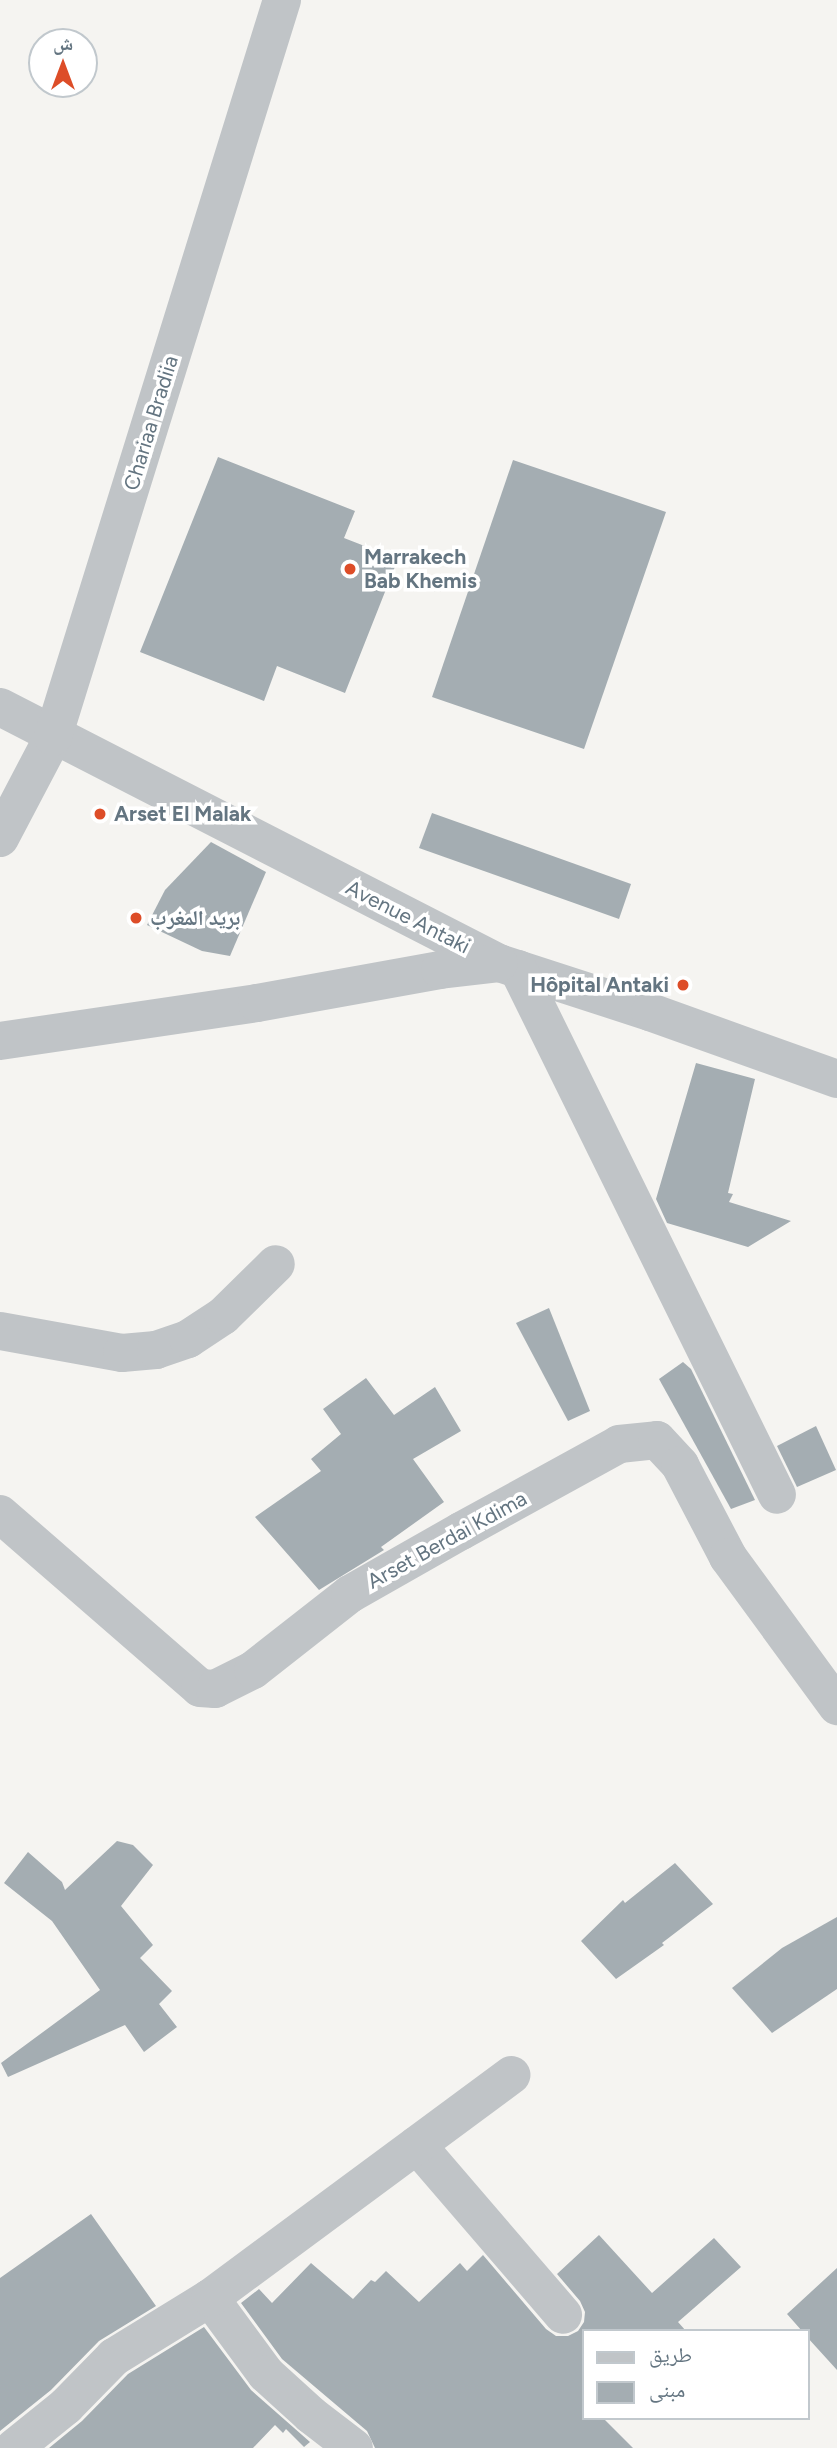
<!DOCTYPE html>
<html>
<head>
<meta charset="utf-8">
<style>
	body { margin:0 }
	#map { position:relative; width:837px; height:2448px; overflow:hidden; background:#f5f4f1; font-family:Figtree,"Noto Naskh Arabic",sans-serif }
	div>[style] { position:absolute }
	.building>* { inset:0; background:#a4adb2 }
	.minor>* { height:38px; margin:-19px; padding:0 19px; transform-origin:19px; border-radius:19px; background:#c0c4c7 }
	.dots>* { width:19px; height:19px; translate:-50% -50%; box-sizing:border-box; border:4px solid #fff; border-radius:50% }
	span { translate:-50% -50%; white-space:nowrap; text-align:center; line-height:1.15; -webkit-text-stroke:7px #fff; paint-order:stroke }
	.street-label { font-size:21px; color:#647581 }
	.poi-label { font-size:21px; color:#647581; font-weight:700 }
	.left { translate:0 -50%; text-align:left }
	.right { translate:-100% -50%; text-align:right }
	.legend { position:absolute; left:582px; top:2329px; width:228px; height:91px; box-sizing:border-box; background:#fff; border:2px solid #c1c8cd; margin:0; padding:9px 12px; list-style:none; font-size:21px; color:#647581 }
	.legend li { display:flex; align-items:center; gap:14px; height:35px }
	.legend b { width:35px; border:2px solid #c1c8cd }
	.north { position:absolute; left:28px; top:28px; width:70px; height:70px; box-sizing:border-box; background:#fff; border:2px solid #c1c8cd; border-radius:50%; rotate:0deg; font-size:19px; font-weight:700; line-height:28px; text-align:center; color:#647581 }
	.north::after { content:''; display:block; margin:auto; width:24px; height:32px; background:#dd4d28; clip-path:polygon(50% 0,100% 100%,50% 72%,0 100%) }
</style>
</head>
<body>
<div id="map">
	<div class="building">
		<i style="clip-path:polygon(218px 457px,355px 511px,344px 538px,398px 559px,345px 693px,277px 666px,264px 701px,140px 652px)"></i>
		<i style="clip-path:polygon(513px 460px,666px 512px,584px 749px,432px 697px)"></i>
		<i style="clip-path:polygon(432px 813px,631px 884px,619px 919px,419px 848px)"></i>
		<i style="clip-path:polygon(211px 842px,266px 872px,230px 956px,202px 951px,147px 925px,165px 890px)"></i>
		<i style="clip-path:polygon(696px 1063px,755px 1079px,728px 1193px,733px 1194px,729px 1202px,791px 1221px,748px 1247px,667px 1223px,656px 1199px)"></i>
		<i style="clip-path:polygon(549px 1308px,590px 1411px,568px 1421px,516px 1323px)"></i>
		<i style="clip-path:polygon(683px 1362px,691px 1369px,755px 1500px,731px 1509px,659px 1379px)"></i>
		<i style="clip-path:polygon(366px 1378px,394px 1415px,435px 1387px,461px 1431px,413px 1459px,444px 1502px,381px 1547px,384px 1550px,319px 1590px,255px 1517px,321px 1471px,311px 1459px,341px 1434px,323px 1409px)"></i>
		<i style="clip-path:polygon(816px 1426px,836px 1470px,797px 1487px,777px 1446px)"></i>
		<i style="clip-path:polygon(117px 1841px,133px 1845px,153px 1865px,121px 1906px,153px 1945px,140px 1958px,172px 1991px,159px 2004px,177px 2027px,144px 2052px,125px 2025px,8px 2077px,1px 2063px,100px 1990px,52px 1921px,4px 1883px,28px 1852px,62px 1882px,65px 1890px)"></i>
		<i style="clip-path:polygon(675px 1863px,713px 1904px,662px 1943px,664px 1945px,616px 1979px,581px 1941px,623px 1900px,625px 1903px)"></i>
		<i style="clip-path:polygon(837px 1917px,837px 1989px,772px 2033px,732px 1988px,782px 1948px)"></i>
		<i style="clip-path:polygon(91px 2214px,156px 2306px,99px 2341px,51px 2390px,0 2431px,0 2278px)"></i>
		<i style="clip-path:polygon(599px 2235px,652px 2293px,714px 2238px,741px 2267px,678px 2322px,686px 2331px,583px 2331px,583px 2418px,603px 2418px,633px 2448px,375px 2448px,367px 2431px,282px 2359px,241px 2303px,259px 2289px,272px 2303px,311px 2263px,353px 2299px,371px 2280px,375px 2282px,386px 2271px,419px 2302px,460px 2263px,467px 2271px,483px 2255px,546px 2329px,556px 2336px,568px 2336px,578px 2331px,584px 2322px,585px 2312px,580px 2301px,557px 2274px)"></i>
		<i style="clip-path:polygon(837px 2268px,837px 2370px,807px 2337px,807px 2331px,802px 2331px,787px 2314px)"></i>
		<i style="clip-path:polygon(204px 2327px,251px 2390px,310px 2442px,304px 2447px,286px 2429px,283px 2433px,275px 2425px,253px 2448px,49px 2448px,82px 2421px,128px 2374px)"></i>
	</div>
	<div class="minor">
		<i style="left:0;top:707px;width:561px;rotate:27.16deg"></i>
		<i style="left:499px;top:963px;width:159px;rotate:18deg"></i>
		<i style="left:650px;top:1012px;width:199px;rotate:19.7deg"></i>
		<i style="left:0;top:838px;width:114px;rotate:-62.3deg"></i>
		<i style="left:53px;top:737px;width:772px;rotate:-72.74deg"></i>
		<i style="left:518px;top:969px;width:586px;rotate:63.78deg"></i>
		<i style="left:0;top:1041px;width:260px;rotate:-8.4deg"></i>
		<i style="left:257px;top:1003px;width:186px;rotate:-10.2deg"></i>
		<i style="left:440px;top:970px;width:59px;rotate:-6.8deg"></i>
		<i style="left:0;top:1331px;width:124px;rotate:10.2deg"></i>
		<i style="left:122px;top:1353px;width:34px;rotate:-5deg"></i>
		<i style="left:156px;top:1350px;width:34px;rotate:-19deg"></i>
		<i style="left:188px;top:1339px;width:42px;rotate:-33.3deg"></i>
		<i style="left:223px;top:1316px;width:74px;rotate:-44.5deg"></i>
		<i style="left:0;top:1514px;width:265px;rotate:41deg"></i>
		<i style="left:200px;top:1688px;width:15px;rotate:4deg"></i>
		<i style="left:215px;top:1689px;width:42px;rotate:-26.6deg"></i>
		<i style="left:253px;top:1670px;width:123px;rotate:-38.1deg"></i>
		<i style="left:350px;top:1594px;width:128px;rotate:-29.6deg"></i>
		<i style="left:461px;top:1531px;width:180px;rotate:-28.8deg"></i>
		<i style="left:619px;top:1444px;width:38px;rotate:-6deg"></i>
		<i style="left:657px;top:1440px;width:34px;rotate:47deg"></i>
		<i style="left:680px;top:1465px;width:104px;rotate:62.4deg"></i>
		<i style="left:728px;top:1557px;width:185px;rotate:53.8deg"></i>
		<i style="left:417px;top:2145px;width:224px;rotate:49.3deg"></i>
		<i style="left:210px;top:2298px;width:94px;rotate:53.6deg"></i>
		<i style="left:266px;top:2374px;width:61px;rotate:42.3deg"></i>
		<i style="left:311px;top:2415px;width:54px;rotate:37.5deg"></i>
		<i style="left:14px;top:2448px;width:67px;rotate:-38.9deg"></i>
		<i style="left:66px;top:2406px;width:69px;rotate:-45.6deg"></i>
		<i style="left:114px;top:2357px;width:113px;rotate:-31.6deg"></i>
		<i style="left:210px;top:2298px;width:375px;rotate:-36.5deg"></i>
	</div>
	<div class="dots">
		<i style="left:350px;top:569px;background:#dd4d28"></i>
		<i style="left:100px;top:814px;background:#dd4d28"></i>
		<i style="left:136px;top:918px;background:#dd4d28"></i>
		<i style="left:683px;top:985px;background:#dd4d28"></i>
	</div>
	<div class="street-label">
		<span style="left:151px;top:423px;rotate:-73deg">Chariaa Bradiia</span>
		<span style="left:408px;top:917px;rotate:27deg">Avenue Antaki</span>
		<span style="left:447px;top:1540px;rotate:-29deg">Arset Berdai Kdima</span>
	</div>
	<div class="poi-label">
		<span class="left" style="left:364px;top:569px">Marrakech<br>Bab Khemis</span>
		<span class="left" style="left:114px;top:814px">Arset El Malak</span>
		<span class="left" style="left:150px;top:918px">بريد المغرب</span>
		<span class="right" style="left:669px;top:985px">Hôpital Antaki</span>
	</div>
	<ul class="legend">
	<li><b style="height:9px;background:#c0c4c7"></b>طريق</li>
	<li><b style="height:19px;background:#a4adb2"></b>مبنى</li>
	</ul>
	<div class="north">ش</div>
</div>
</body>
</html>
